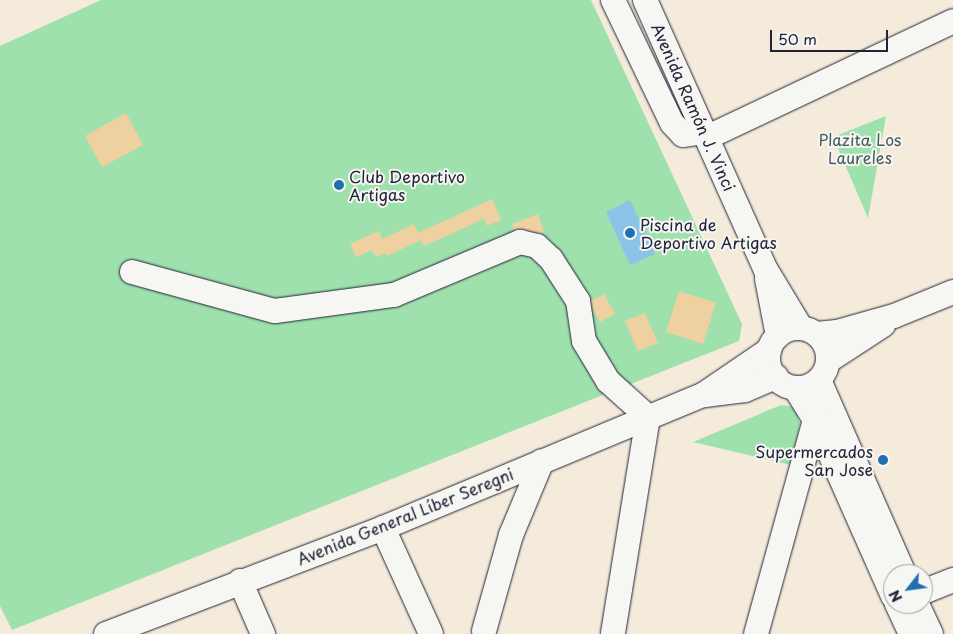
<!DOCTYPE html>
<html>
<head>
<meta charset="utf-8">
<style>
	body { margin:0 }
	#map { position:relative; width:953px; height:634px; overflow:hidden; background:#f4ebda; font-family:"Playpen Sans",sans-serif }
	div>[style] { position:absolute }
	.green>* { inset:0; background:#9ee1ad }
	.water>* { inset:0; background:#8ac4e9 }
	.building>* { inset:0; background:#eed0a1 }
	.roads { filter:drop-shadow(0 0 1px #22223b) drop-shadow(0 0 1px #22223b) }
	.minor>* { height:24px; margin:-12px; padding:0 12px; transform-origin:12px; border-radius:12px; background:#f6f6f2 }
	.minor>.ring { margin:-12px; padding:0; box-sizing:content-box; background:none; border:24px solid #f6f6f2; border-radius:50% }
	.dots>* { width:14px; height:14px; translate:-50% -50%; box-sizing:border-box; border:2px solid #f6f6f2; border-radius:50% }
	span { translate:-50% -50%; white-space:nowrap; text-align:center; line-height:1.15; -webkit-text-stroke:4px #f6f6f2; paint-order:stroke }
	.street-label { font-size:16px; color:#22223b }
	.park-label { font-size:16px; color:#475b5d }
	.poi-label { font-size:16px; color:#22223b }
	.left { translate:0 -50%; text-align:left }
	.right { translate:-100% -50%; text-align:right }
	.north { position:absolute; left:883px; top:564px; width:50px; height:50px; box-sizing:border-box; background:#f6f6f2; border:1px solid #a1a1a9; border-radius:50%; rotate:240deg; font-size:14px; font-weight:700; line-height:20px; text-align:center; color:#22223b }
	.north::after { content:''; display:block; margin:auto; width:18px; height:22px; background:#1f6fb2; clip-path:polygon(50% 0,100% 100%,50% 72%,0 100%) }
	.scale { position:absolute; left:770px; top:30px; width:118px; height:22px; box-sizing:border-box; border:2px solid #22223b; border-top:0; padding-left:6px; font-size:15px; line-height:18px; white-space:nowrap; color:#22223b; -webkit-text-stroke:4px #f6f6f2; paint-order:stroke }
</style>
</head>
<body>
<div id="map">
	<div class="green">
		<i style="clip-path:polygon(101px 0,591px 0,742px 324px,739px 341px,12px 630px,0 606px,0 46px)"></i>
		<i style="clip-path:polygon(886px 116px,868px 218px,833px 137px)"></i>
		<i style="clip-path:polygon(781px 405px,794px 407px,800px 424px,791px 465px,693px 442px)"></i>
	</div>
	<div class="water">
		<i style="clip-path:polygon(630px 200px,655px 254px,630px 265px,606px 212px)"></i>
	</div>
	<div class="building">
		<i style="clip-path:polygon(126px 113px,143px 145px,102px 167px,85px 136px)"></i>
		<i style="clip-path:polygon(492px 199px,501px 220px,487px 226px,484px 219px,424px 246px,421px 240px,387px 256px,386px 253px,376px 257px,372px 250px,356px 257px,350px 244px,379px 231px,382px 239px,414px 224px,418px 233px)"></i>
		<i style="clip-path:polygon(538px 214px,544px 232px,518px 241px,512px 224px)"></i>
		<i style="clip-path:polygon(679px 291px,716px 303px,703px 344px,666px 332px)"></i>
		<i style="clip-path:polygon(604px 294px,615px 314px,600px 322px,589px 302px)"></i>
		<i style="clip-path:polygon(645px 313px,658px 343px,638px 351px,625px 321px)"></i>
	</div>
	<div class="roads">
		<div class="minor">
			<i style="left:613px;top:0;width:136px;rotate:64.4deg"></i>
			<i style="left:672px;top:123px;width:16px;rotate:47deg"></i>
			<i style="left:683px;top:135px;width:22px;rotate:-8deg"></i>
			<i style="left:645px;top:0;width:296px;rotate:65.9deg"></i>
			<i style="left:766px;top:270px;width:68px;rotate:58.9deg"></i>
			<i style="left:708px;top:137px;width:271px;rotate:-25.3deg"></i>
			<i style="left:132px;top:272px;width:148px;rotate:15.3deg"></i>
			<i style="left:275px;top:311px;width:120px;rotate:-7.7deg"></i>
			<i style="left:394px;top:295px;width:137px;rotate:-22.8deg"></i>
			<i style="left:520px;top:242px;width:17px;rotate:13deg"></i>
			<i style="left:537px;top:246px;width:19px;rotate:43deg"></i>
			<i style="left:551px;top:259px;width:50px;rotate:57.3deg"></i>
			<i style="left:578px;top:301px;width:40px;rotate:81.5deg"></i>
			<i style="left:584px;top:341px;width:47px;rotate:59deg"></i>
			<i style="left:608px;top:381px;width:54px;rotate:42deg"></i>
			<i style="left:648px;top:417px;width:219px;rotate:99.2deg"></i>
			<i style="left:767px;top:279px;width:58px;rotate:79.1deg"></i>
			<i class="ring" style="left:768px;top:328px;width:36px;height:36px"></i>
			<i style="left:817px;top:334px;width:20px;rotate:-6deg"></i>
			<i style="left:837px;top:332px;width:59px;rotate:-15.7deg"></i>
			<i style="left:894px;top:316px;width:64px;rotate:-22.1deg"></i>
			<i style="left:828px;top:361px;width:66px;rotate:-33.2deg"></i>
			<i style="left:819px;top:380px;width:212px;rotate:66.3deg"></i>
			<i style="left:795px;top:388px;width:38px;rotate:58deg"></i>
			<i style="left:815px;top:420px;width:193px;rotate:66.1deg"></i>
			<i style="left:705px;top:395px;width:40px;rotate:-7.1deg"></i>
			<i style="left:745px;top:390px;width:34px;rotate:-23deg"></i>
			<i style="left:383px;top:528px;width:116px;rotate:65.6deg"></i>
			<i style="left:240px;top:581px;width:58px;rotate:66.5deg"></i>
			<i style="left:923px;top:592px;width:32px;rotate:-22deg"></i>
			<i style="left:897px;top:604px;width:33px;rotate:65deg"></i>
			<i style="left:917px;top:604px;width:33px;rotate:65deg"></i>
			<i style="left:484px;top:631px;width:100px;rotate:-74.3deg"></i>
			<i style="left:511px;top:535px;width:80px;rotate:-67.3deg"></i>
			<i style="left:106px;top:634px;width:297px;rotate:-20.9deg"></i>
			<i style="left:383px;top:528px;width:347px;rotate:-22.6deg"></i>
			<i style="left:703px;top:395px;width:80px;rotate:-34.3deg"></i>
			<i style="left:756px;top:634px;width:222px;rotate:-74.6deg"></i>
		</div>
	</div>
	<div class="dots">
		<i style="left:339px;top:185px;background:#1f6fb2"></i>
		<i style="left:630px;top:233px;background:#1f6fb2"></i>
		<i style="left:883px;top:460px;background:#1f6fb2"></i>
	</div>
	<div class="street-label">
		<span style="left:694px;top:107px;rotate:66deg">Avenida Ramón J. Vinci</span>
		<span style="left:405px;top:516px;rotate:-22deg">Avenida General Líber Seregni</span>
	</div>
	<div class="park-label">
		<span style="left:860px;top:148px">Plazita Los<br>Laureles</span>
	</div>
	<div class="poi-label">
		<span class="left" style="left:349px;top:185px">Club Deportivo<br>Artigas</span>
		<span class="left" style="left:640px;top:233px">Piscina de<br>Deportivo Artigas</span>
		<span class="right" style="left:873px;top:460px">Supermercados<br>San Jose</span>
	</div>
	<div class="north">N</div>
	<div class="scale">50 m</div>
</div>
</body>
</html>
